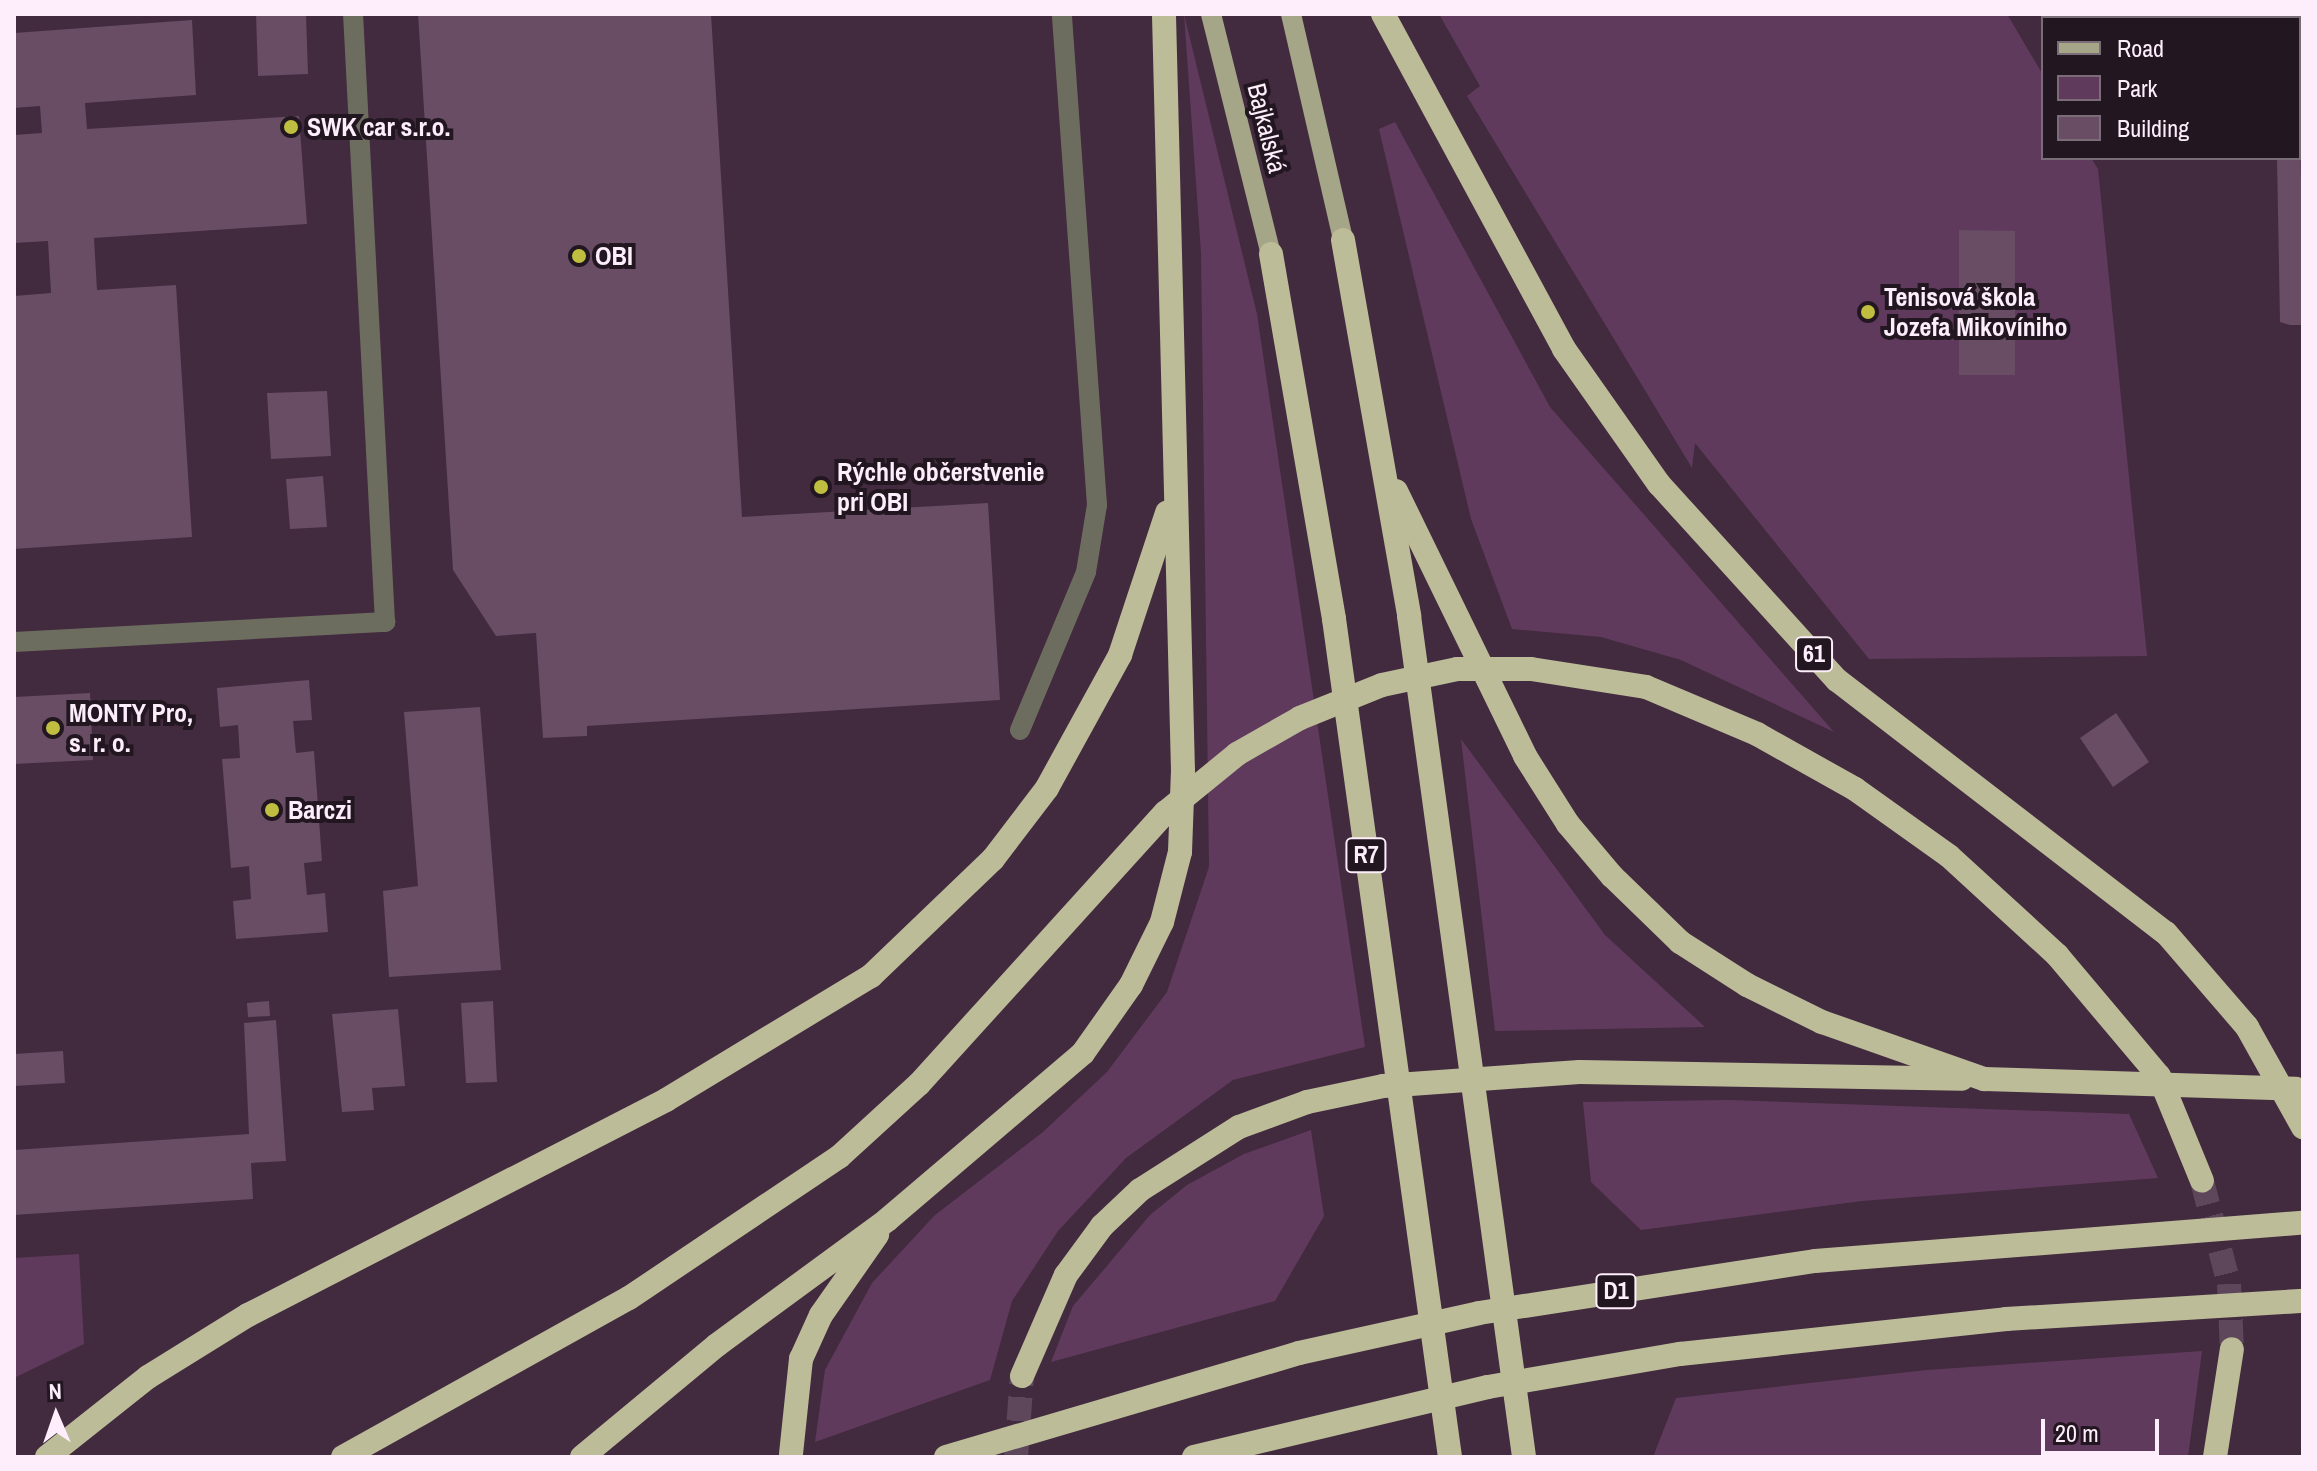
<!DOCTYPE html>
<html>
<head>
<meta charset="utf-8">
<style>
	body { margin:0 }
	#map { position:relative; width:2317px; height:1471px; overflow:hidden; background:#422a3f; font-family:"Archivo Narrow",sans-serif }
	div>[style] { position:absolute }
	.green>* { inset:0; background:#603a5c }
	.building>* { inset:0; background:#684d64 }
	.highway-tunnel>* { height:24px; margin-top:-12px; transform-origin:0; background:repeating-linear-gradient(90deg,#5e475b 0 24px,transparent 0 36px) }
	.minor>* { height:20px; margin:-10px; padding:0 10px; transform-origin:10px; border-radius:10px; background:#6d6d5f }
	.major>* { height:20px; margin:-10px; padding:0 10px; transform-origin:10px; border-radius:10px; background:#a5a688 }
	.highway>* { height:24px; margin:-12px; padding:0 12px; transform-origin:12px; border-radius:12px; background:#bcbc98 }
	.highway-bridge>* { height:24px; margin:-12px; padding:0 12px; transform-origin:12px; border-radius:12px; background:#bcbc98 }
	.dots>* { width:22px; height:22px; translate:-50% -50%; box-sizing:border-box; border:4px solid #221720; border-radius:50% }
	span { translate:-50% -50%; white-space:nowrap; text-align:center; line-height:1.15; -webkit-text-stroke:8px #221720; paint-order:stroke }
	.shield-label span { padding:2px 6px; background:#221720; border:2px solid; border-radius:6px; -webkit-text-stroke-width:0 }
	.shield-label { font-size:24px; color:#feeefc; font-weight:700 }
	.poi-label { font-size:26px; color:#feeefc; font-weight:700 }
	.left { translate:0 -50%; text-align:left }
	.street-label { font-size:26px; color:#feeefc }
	.frame { position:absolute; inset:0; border:16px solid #feeefc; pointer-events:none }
	.legend { position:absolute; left:2041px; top:16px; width:260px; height:144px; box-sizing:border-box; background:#221720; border:2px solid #7a6d78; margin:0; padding:10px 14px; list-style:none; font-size:24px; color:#feeefc }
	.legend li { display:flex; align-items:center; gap:16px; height:40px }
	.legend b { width:40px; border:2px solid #7a6d78 }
	.north { position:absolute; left:16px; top:1375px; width:80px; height:80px; -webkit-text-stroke:6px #221720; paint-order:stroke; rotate:358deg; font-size:22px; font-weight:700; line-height:32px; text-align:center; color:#feeefc }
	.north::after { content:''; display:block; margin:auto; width:28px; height:36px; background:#feeefc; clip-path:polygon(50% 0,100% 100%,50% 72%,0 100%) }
	.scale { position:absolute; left:2041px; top:1419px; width:118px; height:36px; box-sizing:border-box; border:4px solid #feeefc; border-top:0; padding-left:10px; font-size:24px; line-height:28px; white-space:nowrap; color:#feeefc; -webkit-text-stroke:6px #221720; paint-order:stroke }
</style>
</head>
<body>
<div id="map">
	<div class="green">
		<i style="clip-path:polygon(1184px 14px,1257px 314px,1365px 1047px,1233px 1080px,1126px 1158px,1058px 1231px,1012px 1301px,990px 1380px,815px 1442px,825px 1370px,872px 1283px,935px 1215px,1043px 1132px,1107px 1072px,1167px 992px,1209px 867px,1201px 253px)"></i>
		<i style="clip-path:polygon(1439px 14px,2007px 14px,2043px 75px,2043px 158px,2091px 158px,2098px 169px,2147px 656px,1869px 659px,1695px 443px,1692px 468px,1467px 96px,1480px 86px)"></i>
		<i style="clip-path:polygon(1395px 122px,1550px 407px,1834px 732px,1681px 660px,1601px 637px,1512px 629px,1471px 519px,1379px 129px)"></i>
		<i style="clip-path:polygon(1461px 739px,1605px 935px,1705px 1027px,1495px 1031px)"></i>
		<i style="clip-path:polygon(1729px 1100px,2129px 1114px,2158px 1178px,1862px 1201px,1641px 1230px,1591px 1182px,1583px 1102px)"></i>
		<i style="clip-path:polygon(1311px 1130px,1324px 1216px,1275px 1301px,1051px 1362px,1073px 1306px,1150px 1215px,1187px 1185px,1244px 1154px)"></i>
		<i style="clip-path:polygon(79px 1254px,84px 1344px,14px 1378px,14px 1258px)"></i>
		<i style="clip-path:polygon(2202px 1351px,2188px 1457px,1653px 1457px,1676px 1398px,1927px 1370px)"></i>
	</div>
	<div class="building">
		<i style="clip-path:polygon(256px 14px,306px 14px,308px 74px,258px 76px)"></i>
		<i style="clip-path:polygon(418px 14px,711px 14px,742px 517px,988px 503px,1000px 700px,587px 726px,587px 736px,543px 738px,536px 633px,496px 636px,453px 570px)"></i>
		<i style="clip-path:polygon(192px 20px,196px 95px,85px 103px,87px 129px,299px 116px,307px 224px,94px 238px,97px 290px,176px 285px,192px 537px,14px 549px,14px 296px,51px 293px,48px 241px,14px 243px,14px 135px,42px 133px,40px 106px,14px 108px,14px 33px)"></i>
		<i style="clip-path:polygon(2299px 34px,2303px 325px,2290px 325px,2280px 322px,2277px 158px,2299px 158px)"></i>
		<i style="clip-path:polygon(1959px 230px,2015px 231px,2015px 375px,1959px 375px)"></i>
		<i style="clip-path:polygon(327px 391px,331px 456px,271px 459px,267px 393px)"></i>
		<i style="clip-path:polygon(323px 476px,327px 527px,290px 529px,286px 479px)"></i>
		<i style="clip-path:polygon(309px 680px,312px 720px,293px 721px,296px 753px,314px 751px,322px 861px,304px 863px,307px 895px,325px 893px,328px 932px,236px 939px,233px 901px,251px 899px,249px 866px,231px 868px,222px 759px,240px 758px,238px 725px,220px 727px,217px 688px)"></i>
		<i style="clip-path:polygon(90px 693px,93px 760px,14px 764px,14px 697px)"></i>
		<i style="clip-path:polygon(480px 707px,501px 970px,389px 977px,383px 891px,418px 886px,404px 712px)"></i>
		<i style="clip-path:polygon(2116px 713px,2149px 762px,2113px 787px,2080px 738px)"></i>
		<i style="clip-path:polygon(269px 1001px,270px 1016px,248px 1017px,247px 1003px)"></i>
		<i style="clip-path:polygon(493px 1001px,497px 1082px,466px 1083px,461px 1003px)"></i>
		<i style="clip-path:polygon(398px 1009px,405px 1086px,372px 1088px,374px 1110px,342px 1112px,332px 1014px)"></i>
		<i style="clip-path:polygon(276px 1020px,286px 1161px,251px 1163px,253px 1199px,14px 1215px,14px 1150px,249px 1134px,244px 1023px)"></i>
		<i style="clip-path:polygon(63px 1051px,65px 1083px,14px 1086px,14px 1054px)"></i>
	</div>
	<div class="highway-tunnel">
		<i style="left:2202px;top:1181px;width:106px;rotate:75.3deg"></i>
		<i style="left:2229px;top:1284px;width:65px;rotate:87.4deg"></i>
		<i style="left:1016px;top:1457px;width:81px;rotate:-85.8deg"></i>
	</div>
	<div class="minor">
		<i style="left:14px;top:642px;width:372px;rotate:-3.1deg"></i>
		<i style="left:385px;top:622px;width:609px;rotate:-93.01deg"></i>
		<i style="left:1020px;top:730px;width:171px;rotate:-67.3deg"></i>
		<i style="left:1086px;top:572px;width:68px;rotate:-80.7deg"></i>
		<i style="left:1097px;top:505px;width:492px;rotate:-94.1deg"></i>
	</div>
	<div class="major">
		<i style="left:1211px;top:14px;width:247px;rotate:76deg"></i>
		<i style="left:1291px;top:14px;width:232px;rotate:77deg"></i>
	</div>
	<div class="highway">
		<i style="left:1383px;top:14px;width:381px;rotate:61.6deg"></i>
		<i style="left:1564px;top:349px;width:165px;rotate:54.9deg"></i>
		<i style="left:1659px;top:484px;width:265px;rotate:47.8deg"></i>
		<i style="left:1837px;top:680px;width:415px;rotate:37.6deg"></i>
		<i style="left:2166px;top:933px;width:124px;rotate:49.2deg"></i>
		<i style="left:2247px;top:1027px;width:115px;rotate:60.8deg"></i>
		<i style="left:1343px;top:240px;width:382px;rotate:80deg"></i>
		<i style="left:1409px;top:616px;width:849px;rotate:82.21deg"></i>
		<i style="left:1271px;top:254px;width:370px;rotate:80.2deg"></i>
		<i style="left:1334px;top:619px;width:846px;rotate:82.12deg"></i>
		<i style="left:1396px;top:491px;width:295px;rotate:64deg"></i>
		<i style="left:1525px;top:756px;width:80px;rotate:57.7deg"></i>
		<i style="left:1568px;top:824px;width:68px;rotate:49.8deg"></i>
		<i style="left:1612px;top:876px;width:95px;rotate:44.1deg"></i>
		<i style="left:1680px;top:942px;width:80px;rotate:32.7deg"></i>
		<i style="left:1747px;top:985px;width:84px;rotate:26.3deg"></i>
		<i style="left:1822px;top:1022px;width:172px;rotate:19.4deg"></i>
		<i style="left:1646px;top:687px;width:121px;rotate:22.9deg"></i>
		<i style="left:1757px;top:734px;width:112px;rotate:29.3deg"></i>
		<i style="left:1855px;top:789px;width:115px;rotate:35.5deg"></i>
		<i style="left:1949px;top:856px;width:147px;rotate:42.5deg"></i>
		<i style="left:2057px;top:955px;width:158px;rotate:49.9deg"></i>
		<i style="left:2159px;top:1076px;width:113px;rotate:67.7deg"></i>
		<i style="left:1580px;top:1072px;width:382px;rotate:1deg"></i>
		<i style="left:1022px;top:1376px;width:110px;rotate:-66.5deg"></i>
		<i style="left:1066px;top:1275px;width:61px;rotate:-53.7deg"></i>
		<i style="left:1102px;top:1226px;width:52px;rotate:-43.5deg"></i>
		<i style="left:1140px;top:1190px;width:117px;rotate:-32.5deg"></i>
		<i style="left:1239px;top:1127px;width:72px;rotate:-20.2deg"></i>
		<i style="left:791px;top:1454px;width:96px;rotate:-84deg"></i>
		<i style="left:801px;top:1359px;width:48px;rotate:-65.6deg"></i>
		<i style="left:821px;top:1315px;width:98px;rotate:-55deg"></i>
		<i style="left:47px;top:1457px;width:129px;rotate:-38.4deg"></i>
		<i style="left:148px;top:1377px;width:118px;rotate:-31.8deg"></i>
		<i style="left:248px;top:1315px;width:470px;rotate:-27.2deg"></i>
		<i style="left:666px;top:1100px;width:240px;rotate:-31.2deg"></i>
		<i style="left:871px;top:976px;width:169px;rotate:-43.8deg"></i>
		<i style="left:993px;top:859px;width:89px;rotate:-52.7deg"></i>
		<i style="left:1047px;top:788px;width:152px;rotate:-61.2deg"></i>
		<i style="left:1120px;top:655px;width:150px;rotate:-71.7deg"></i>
		<i style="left:343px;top:1457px;width:327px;rotate:-29.1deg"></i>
		<i style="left:629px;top:1298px;width:253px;rotate:-33.9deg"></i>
		<i style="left:582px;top:1457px;width:175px;rotate:-39.7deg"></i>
		<i style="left:717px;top:1345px;width:211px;rotate:-36.3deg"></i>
		<i style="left:887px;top:1220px;width:257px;rotate:-40.4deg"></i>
		<i style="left:1083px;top:1053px;width:83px;rotate:-54.8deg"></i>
		<i style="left:1131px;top:985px;width:70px;rotate:-63.8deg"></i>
		<i style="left:1162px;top:922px;width:72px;rotate:-75.6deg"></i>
		<i style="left:1180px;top:852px;width:81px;rotate:-87.9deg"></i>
		<i style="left:1183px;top:771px;width:757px;rotate:-91.44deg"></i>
		<i style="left:2215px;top:1457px;width:109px;rotate:-81.1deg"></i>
	</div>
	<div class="highway-bridge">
		<i style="left:1984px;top:1079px;width:312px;rotate:1.8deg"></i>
		<i style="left:1307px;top:1102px;width:78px;rotate:-11.9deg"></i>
		<i style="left:1383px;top:1086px;width:197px;rotate:-4.1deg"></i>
		<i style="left:839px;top:1157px;width:108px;rotate:-42.4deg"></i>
		<i style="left:919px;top:1084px;width:367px;rotate:-47.8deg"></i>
		<i style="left:1166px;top:812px;width:92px;rotate:-39.2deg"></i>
		<i style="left:1237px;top:754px;width:73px;rotate:-29.7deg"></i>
		<i style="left:1300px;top:718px;width:88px;rotate:-21.9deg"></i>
		<i style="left:1382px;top:685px;width:77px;rotate:-12deg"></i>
		<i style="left:1457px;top:669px;width:74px"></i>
		<i style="left:1531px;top:669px;width:116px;rotate:8.9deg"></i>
		<i style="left:946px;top:1457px;width:368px;rotate:-16.4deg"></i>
		<i style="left:1299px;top:1353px;width:184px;rotate:-12.5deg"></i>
		<i style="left:1479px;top:1313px;width:340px;rotate:-8.8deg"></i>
		<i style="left:1815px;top:1261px;width:489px;rotate:-4.5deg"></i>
		<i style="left:1194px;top:1457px;width:302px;rotate:-13.4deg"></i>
		<i style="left:1488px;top:1387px;width:195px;rotate:-9.8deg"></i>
		<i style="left:1680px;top:1354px;width:328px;rotate:-6.1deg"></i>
		<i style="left:2006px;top:1319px;width:298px;rotate:-3.5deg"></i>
	</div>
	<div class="dots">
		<i style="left:291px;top:127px;background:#c0be41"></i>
		<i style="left:579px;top:256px;background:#c0be41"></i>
		<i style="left:1868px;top:312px;background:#c0be41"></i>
		<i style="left:821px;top:487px;background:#c0be41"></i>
		<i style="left:53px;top:728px;background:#c0be41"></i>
		<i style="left:272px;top:810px;background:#c0be41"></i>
	</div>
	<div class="shield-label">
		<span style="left:1814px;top:654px">61</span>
		<span style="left:1366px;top:855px">R7</span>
		<span style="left:1616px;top:1291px">D1</span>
	</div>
	<div class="poi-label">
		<span class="left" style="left:307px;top:127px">SWK car s.r.o.</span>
		<span class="left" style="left:595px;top:256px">OBI</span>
		<span class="left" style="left:1884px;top:312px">Tenisová škola<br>Jozefa Mikovíniho</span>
		<span class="left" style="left:837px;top:487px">Rýchle občerstvenie<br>pri OBI</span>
		<span class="left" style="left:69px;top:728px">MONTY Pro,<br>s. r. o.</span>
		<span class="left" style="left:288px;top:810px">Barczi</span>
	</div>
	<div class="street-label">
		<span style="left:1267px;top:128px;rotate:76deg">Bajkalská</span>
	</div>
	<div class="frame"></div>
	<ul class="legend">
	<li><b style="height:10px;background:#a5a688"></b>Road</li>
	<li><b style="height:22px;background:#603a5c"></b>Park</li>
	<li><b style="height:22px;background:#684d64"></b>Building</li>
	</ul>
	<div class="north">N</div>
	<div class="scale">20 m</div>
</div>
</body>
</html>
